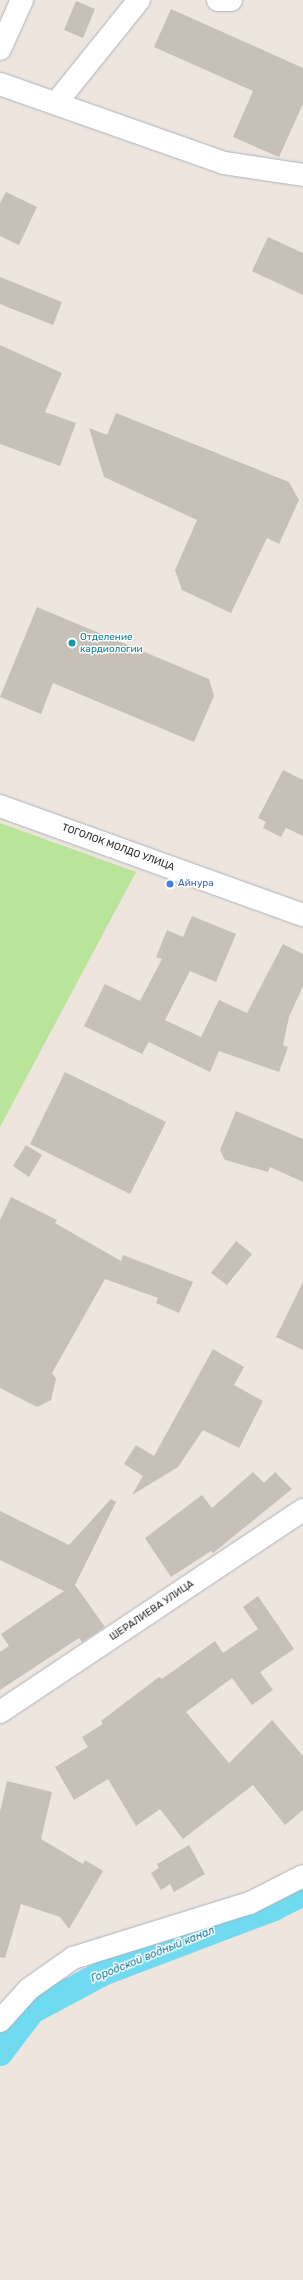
<!DOCTYPE html>
<html>
<head>
<meta charset="utf-8">
<style>
	body { margin:0 }
	#map { position:relative; width:303px; height:2280px; overflow:hidden; background:#ede5de; font-family:Rubik,sans-serif }
	div>[style] { position:absolute }
	.green>* { inset:0; background:#bae49a }
	.canal>* { height:26px; margin:-13px; padding:0 13px; transform-origin:13px; border-radius:13px; background:#70dbf0 }
	.building>* { inset:0; background:#c6c0b9 }
	.roads { filter:drop-shadow(0 0 1px #aeb2bc) drop-shadow(0 0 1px #aeb2bc) }
	.minor>* { height:22px; margin:-11px; padding:0 11px; transform-origin:11px; border-radius:11px; background:#fff }
	.tertiary>* { height:22px; margin:-11px; padding:0 11px; transform-origin:11px; border-radius:11px; background:#fff }
	.dots>* { width:11px; height:11px; translate:-50% -50%; box-sizing:border-box; border:2px solid #fff; border-radius:50% }
	span { translate:-50% -50%; white-space:nowrap; text-align:center; line-height:1.15; -webkit-text-stroke:3px #fff; paint-order:stroke }
	.culture-label { font-size:10px; color:#0d838f }
	.left { translate:0 -50%; text-align:left }
	.street-label { font-size:10px; color:#2c2c2c }
	.shop-label { font-size:10px; color:#366cbe }
	.water-label { font-size:11px; color:#0c7b9f; font-style:italic }
</style>
</head>
<body>
<div id="map">
	<div class="green">
		<i style="clip-path:polygon(0 823px,136px 872px,0 1127px)"></i>
	</div>
	<div class="canal">
		<i style="left:0;top:2053px;width:53px;rotate:-52.7deg"></i>
		<i style="left:32px;top:2011px;width:83px;rotate:-28.1deg"></i>
		<i style="left:105px;top:1972px;width:181px;rotate:-20.7deg"></i>
		<i style="left:274px;top:1908px;width:33px;rotate:-27deg"></i>
	</div>
	<div class="building">
		<i style="clip-path:polygon(76px 1px,95px 9px,83px 38px,64px 30px)"></i>
		<i style="clip-path:polygon(171px 9px,303px 68px,303px 104px,279px 157px,233px 137px,253px 91px,154px 47px)"></i>
		<i style="clip-path:polygon(6px 192px,37px 207px,19px 245px,0 236px,0 203px)"></i>
		<i style="clip-path:polygon(268px 237px,303px 253px,303px 295px,252px 271px)"></i>
		<i style="clip-path:polygon(0 277px,62px 302px,53px 325px,0 304px)"></i>
		<i style="clip-path:polygon(0 345px,62px 373px,45px 412px,76px 423px,60px 466px,0 444px)"></i>
		<i style="clip-path:polygon(116px 413px,289px 482px,299px 500px,279px 544px,267px 538px,231px 613px,182px 590px,175px 570px,197px 520px,104px 477px,89px 428px,107px 435px)"></i>
		<i style="clip-path:polygon(37px 607px,209px 679px,214px 696px,194px 742px,53px 683px,41px 714px,0 697px)"></i>
		<i style="clip-path:polygon(283px 770px,303px 780px,303px 836px,286px 828px,281px 837px,263px 828px,266px 822px,258px 818px)"></i>
		<i style="clip-path:polygon(192px 916px,236px 934px,216px 982px,190px 971px,165px 1020px,201px 1037px,219px 1000px,247px 1013px,283px 944px,303px 954px,303px 986px,289px 1017px,283px 1045px,288px 1047px,279px 1072px,219px 1051px,210px 1072px,149px 1042px,142px 1054px,84px 1026px,105px 984px,140px 1001px,162px 959px,156px 957px,167px 930px,183px 937px)"></i>
		<i style="clip-path:polygon(65px 1072px,166px 1122px,130px 1194px,30px 1144px)"></i>
		<i style="clip-path:polygon(236px 1111px,303px 1139px,303px 1182px,270px 1167px,268px 1172px,225px 1160px,220px 1150px)"></i>
		<i style="clip-path:polygon(26px 1145px,42px 1155px,29px 1177px,13px 1166px)"></i>
		<i style="clip-path:polygon(11px 1197px,57px 1220px,55px 1223px,121px 1261px,123px 1255px,193px 1282px,179px 1313px,156px 1303px,158px 1298px,105px 1279px,52px 1373px,56px 1379px,51px 1400px,37px 1407px,0 1388px,0 1220px)"></i>
		<i style="clip-path:polygon(236px 1241px,252px 1254px,227px 1285px,211px 1273px)"></i>
		<i style="clip-path:polygon(303px 1282px,303px 1350px,276px 1337px)"></i>
		<i style="clip-path:polygon(213px 1349px,244px 1367px,234px 1385px,263px 1401px,239px 1448px,203px 1430px,178px 1467px,132px 1495px,143px 1476px,124px 1464px,136px 1445px,154px 1456px)"></i>
		<i style="clip-path:polygon(253px 1472px,264px 1483px,275px 1472px,292px 1489px,213px 1553px,211px 1551px,171px 1577px,145px 1538px,202px 1495px,212px 1508px)"></i>
		<i style="clip-path:polygon(111px 1499px,116px 1502px,75px 1585px,105px 1627px,82px 1642px,79px 1638px,0 1690px,0 1652px,9px 1646px,1px 1634px,64px 1591px,0 1560px,0 1511px,69px 1545px)"></i>
		<i style="clip-path:polygon(258px 1596px,294px 1649px,260px 1672px,273px 1690px,252px 1705px,232px 1678px,186px 1712px,229px 1763px,272px 1720px,303px 1756px,303px 1810px,285px 1825px,253px 1785px,183px 1839px,160px 1809px,136px 1826px,108px 1779px,74px 1800px,55px 1767px,88px 1747px,82px 1737px,103px 1724px,101px 1721px,159px 1677px,162px 1679px,215px 1641px,223px 1653px,258px 1629px,243px 1607px)"></i>
		<i style="clip-path:polygon(7px 1781px,52px 1792px,41px 1839px,83px 1864px,85px 1860px,103px 1871px,69px 1929px,60px 1917px,21px 1904px,5px 1958px,0 1957px,0 1812px)"></i>
		<i style="clip-path:polygon(189px 1845px,205px 1874px,174px 1892px,170px 1884px,161px 1890px,151px 1873px,159px 1868px,157px 1864px)"></i>
	</div>
	<div class="roads">
		<div class="minor">
			<i style="left:218px;top:0;width:13px"></i>
			<i style="left:0;top:49px;width:54px;rotate:-65.8deg"></i>
			<i style="left:0;top:84px;width:238px;rotate:19.4deg"></i>
			<i style="left:224px;top:163px;width:80px;rotate:8.6deg"></i>
			<i style="left:56px;top:103px;width:132px;rotate:-51.1deg"></i>
			<i style="left:0;top:2021px;width:43px;rotate:-47.8deg"></i>
			<i style="left:29px;top:1989px;width:54px;rotate:-35.2deg"></i>
			<i style="left:73px;top:1958px;width:185px;rotate:-17.3deg"></i>
			<i style="left:250px;top:1903px;width:59px;rotate:-27deg"></i>
		</div>
		<div class="tertiary">
			<i style="left:0;top:806px;width:322px;rotate:19.8deg"></i>
			<i style="left:0;top:1712px;width:364px;rotate:-33.7deg"></i>
		</div>
	</div>
	<div class="dots">
		<i style="left:72px;top:643px;background:#0f9aa8"></i>
		<i style="left:170px;top:884px;background:#3f7fe0"></i>
	</div>
	<div class="culture-label">
		<span class="left" style="left:80px;top:643px">Отделение<br>кардиологии</span>
	</div>
	<div class="street-label">
		<span style="left:118px;top:848px;rotate:20deg">ТОГОЛОК МОЛДО УЛИЦА</span>
		<span style="left:152px;top:1611px;rotate:-34deg">ШЕРАЛИЕВА УЛИЦА</span>
	</div>
	<div class="shop-label">
		<span class="left" style="left:178px;top:884px">Айнура</span>
	</div>
	<div class="water-label">
		<span style="left:153px;top:1955px;rotate:-22deg">Городской водный канал</span>
	</div>
</div>
</body>
</html>
